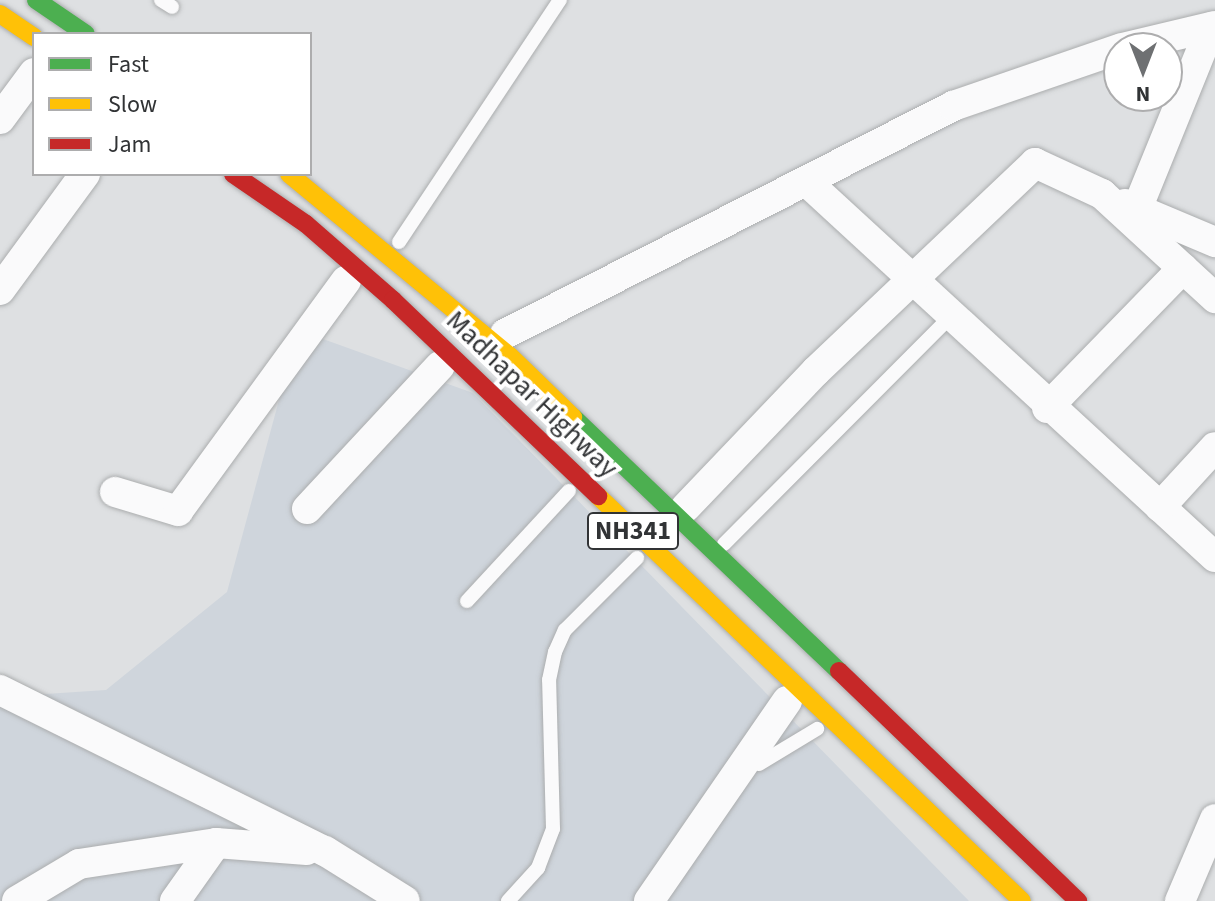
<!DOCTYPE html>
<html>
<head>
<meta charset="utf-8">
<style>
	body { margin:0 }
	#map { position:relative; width:1215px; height:901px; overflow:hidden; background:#dee0e2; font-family:"Source Sans 3",sans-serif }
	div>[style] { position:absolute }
	.built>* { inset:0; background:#cfd5dc }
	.roads { filter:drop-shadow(0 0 2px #abadae) drop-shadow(0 0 2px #abadae) }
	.lane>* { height:14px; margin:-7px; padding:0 7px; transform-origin:7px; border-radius:7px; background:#fafafb }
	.street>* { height:30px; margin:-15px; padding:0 15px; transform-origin:15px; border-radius:15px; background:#fafafb }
	.fast>* { height:18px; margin:-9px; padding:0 9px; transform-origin:9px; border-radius:9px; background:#4caf50 }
	.slow>* { height:18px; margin:-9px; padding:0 9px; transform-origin:9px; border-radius:9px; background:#ffc107 }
	.jam>* { height:18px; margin:-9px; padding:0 9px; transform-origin:9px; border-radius:9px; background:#c62828 }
	span { translate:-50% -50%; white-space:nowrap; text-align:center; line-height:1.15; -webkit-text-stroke:8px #fff; paint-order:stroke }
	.shield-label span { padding:2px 6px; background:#fff; border:2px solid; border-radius:6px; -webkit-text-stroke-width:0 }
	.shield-label { font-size:26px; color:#313335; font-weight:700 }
	.street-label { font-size:28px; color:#313335 }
	.legend { position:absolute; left:32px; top:32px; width:280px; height:144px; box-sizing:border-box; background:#fff; border:2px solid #adadae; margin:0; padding:10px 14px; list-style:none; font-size:24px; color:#313335 }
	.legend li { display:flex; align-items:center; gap:16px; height:40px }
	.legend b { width:40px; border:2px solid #adadae }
	.north { position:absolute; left:1103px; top:32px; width:80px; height:80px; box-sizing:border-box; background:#fff; border:2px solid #adadae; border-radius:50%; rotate:180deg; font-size:22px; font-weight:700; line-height:32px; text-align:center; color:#313335 }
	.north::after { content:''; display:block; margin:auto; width:28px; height:36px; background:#6e7072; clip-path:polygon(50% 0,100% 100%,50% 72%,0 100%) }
</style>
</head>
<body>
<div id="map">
	<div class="built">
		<i style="clip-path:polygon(298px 330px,473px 393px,969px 901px,0 901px,0 697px,106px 690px,227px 592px)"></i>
	</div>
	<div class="roads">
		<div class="lane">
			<i style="left:161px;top:0;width:13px;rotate:32deg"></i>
			<i style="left:399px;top:242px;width:291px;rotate:-56.4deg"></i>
			<i style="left:724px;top:544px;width:319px;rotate:-45.1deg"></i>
			<i style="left:467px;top:601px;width:150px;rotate:-47.2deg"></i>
			<i style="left:759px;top:764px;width:68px;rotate:-31.1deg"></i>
			<i style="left:508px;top:901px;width:45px;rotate:-47.7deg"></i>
			<i style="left:538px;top:868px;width:42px;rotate:-69deg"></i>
			<i style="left:553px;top:829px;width:149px;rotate:-91.5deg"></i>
			<i style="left:549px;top:680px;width:29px;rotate:-78deg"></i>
			<i style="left:555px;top:652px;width:24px;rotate:-66deg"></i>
			<i style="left:565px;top:630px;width:102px;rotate:-45deg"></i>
		</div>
		<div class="street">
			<i style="left:1122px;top:48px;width:96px;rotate:-13.3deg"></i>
			<i style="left:0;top:119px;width:57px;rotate:-53.5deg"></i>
			<i style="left:807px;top:182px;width:554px;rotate:42.59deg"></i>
			<i style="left:1125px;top:204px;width:98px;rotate:22.9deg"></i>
			<i style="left:1137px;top:209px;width:196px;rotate:-67.9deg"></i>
			<i style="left:0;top:290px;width:144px;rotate:-53.8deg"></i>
			<i style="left:505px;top:334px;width:503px;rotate:-26.97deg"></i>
			<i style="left:953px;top:106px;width:176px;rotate:-19deg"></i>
			<i style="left:1047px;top:408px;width:195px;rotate:-45.8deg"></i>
			<i style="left:115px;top:492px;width:66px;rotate:16.8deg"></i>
			<i style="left:178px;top:511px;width:285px;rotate:-53.9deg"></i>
			<i style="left:686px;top:507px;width:188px;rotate:-46.3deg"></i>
			<i style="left:816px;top:371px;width:302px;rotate:-43.5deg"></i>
			<i style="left:1035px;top:163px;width:74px;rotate:24.8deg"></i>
			<i style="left:1102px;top:194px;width:154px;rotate:42.6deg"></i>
			<i style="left:1160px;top:507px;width:81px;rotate:-47.5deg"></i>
			<i style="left:307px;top:509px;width:195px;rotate:-47.1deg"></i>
			<i style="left:0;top:690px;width:363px;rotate:26.4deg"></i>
			<i style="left:325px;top:851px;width:94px;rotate:32deg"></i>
			<i style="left:17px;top:901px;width:72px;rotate:-30.8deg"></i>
			<i style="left:79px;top:864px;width:139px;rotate:-8.7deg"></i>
			<i style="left:216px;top:843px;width:91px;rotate:4.4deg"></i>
			<i style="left:175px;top:901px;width:71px;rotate:-54.7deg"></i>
			<i style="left:649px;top:901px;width:243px;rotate:-55.4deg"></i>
			<i style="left:1180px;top:901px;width:89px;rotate:-66.9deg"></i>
		</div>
		<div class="fast">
			<i style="left:36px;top:0;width:60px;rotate:34.2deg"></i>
			<i style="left:573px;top:417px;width:368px;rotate:43.7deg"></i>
		</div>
		<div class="slow">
			<i style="left:0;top:14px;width:41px;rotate:34.1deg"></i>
			<i style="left:289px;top:174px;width:286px;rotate:39.5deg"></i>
			<i style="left:510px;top:356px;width:88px;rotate:44.1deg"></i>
			<i style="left:598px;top:496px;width:586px;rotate:43.69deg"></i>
		</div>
		<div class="jam">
			<i style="left:233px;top:174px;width:88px;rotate:34.4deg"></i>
			<i style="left:306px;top:224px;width:116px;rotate:41.1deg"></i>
			<i style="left:393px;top:300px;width:284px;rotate:43.7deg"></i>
			<i style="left:839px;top:671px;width:332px;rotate:43.9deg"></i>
		</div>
	</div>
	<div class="shield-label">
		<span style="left:633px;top:531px">NH341</span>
	</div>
	<div class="street-label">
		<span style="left:532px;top:394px;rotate:44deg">Madhapar Highway</span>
	</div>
	<ul class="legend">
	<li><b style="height:10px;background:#4caf50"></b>Fast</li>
	<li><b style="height:10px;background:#ffc107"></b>Slow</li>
	<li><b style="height:10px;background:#c62828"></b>Jam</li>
	</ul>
	<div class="north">N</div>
</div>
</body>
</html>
